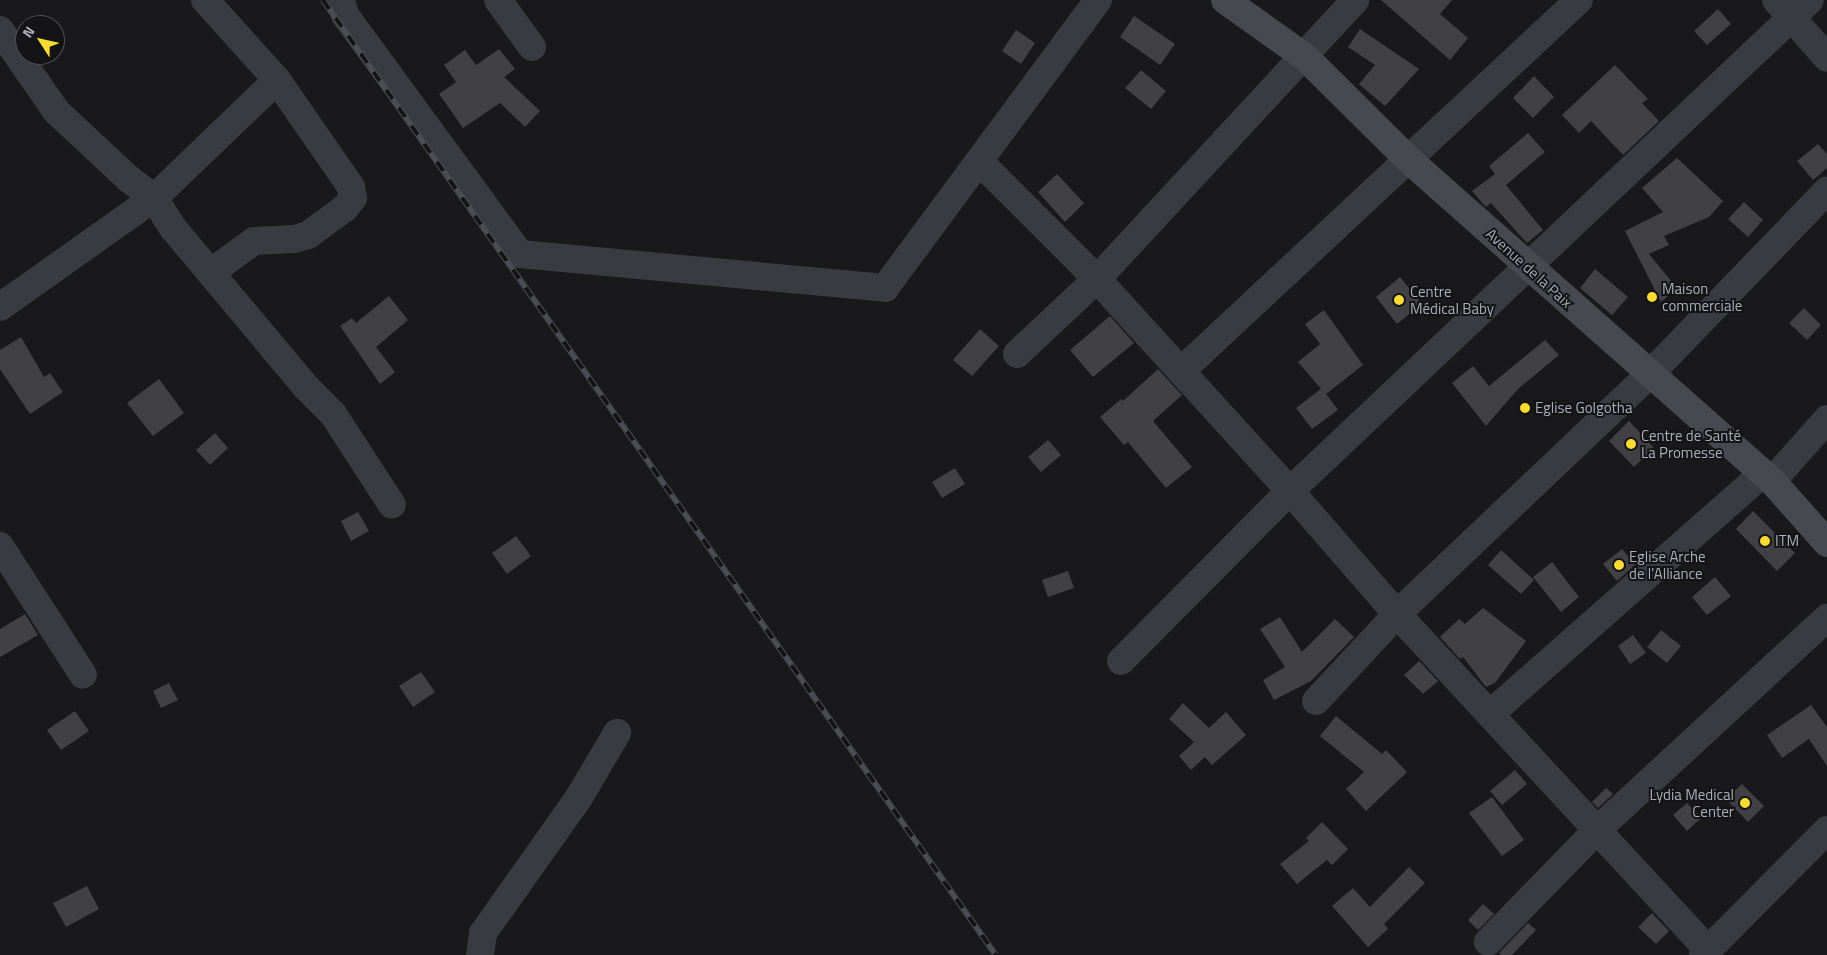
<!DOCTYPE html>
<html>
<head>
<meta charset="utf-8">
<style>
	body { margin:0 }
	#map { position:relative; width:1827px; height:955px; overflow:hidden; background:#19191b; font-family:"Titillium Web",sans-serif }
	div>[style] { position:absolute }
	.building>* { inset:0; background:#414145 }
	.street>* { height:28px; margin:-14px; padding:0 14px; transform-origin:14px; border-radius:14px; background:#3a3a41 }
	.secondary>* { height:28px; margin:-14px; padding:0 14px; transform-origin:14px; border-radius:14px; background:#484851 }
	.rail>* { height:5.5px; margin-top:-2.75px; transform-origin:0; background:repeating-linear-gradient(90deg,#141416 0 11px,#4d4d56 0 22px); box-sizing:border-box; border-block:1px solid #4d4d56 }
	.dots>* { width:14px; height:14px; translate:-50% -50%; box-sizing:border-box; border:2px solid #141416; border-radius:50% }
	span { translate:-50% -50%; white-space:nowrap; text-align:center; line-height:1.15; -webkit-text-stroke:4px #141416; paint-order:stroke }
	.street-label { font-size:15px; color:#abadbb }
	.poi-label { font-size:15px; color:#abadbb }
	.left { translate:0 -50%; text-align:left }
	.right { translate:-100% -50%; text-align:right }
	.north { position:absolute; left:15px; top:15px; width:50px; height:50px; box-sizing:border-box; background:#141416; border:1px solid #505158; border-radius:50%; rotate:305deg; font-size:14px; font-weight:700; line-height:20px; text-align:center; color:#abadbb }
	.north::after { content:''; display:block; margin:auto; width:18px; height:22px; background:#f9db33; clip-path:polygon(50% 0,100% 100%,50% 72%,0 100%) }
</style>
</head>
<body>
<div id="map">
	<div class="building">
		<i style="clip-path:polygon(1381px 0,1452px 0,1440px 14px,1468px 38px,1450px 60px)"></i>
		<i style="clip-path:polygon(1718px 9px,1731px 24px,1707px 45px,1694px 31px)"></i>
		<i style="clip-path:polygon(1134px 16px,1175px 44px,1160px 65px,1120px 37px)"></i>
		<i style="clip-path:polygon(1360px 29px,1419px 69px,1385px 106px,1359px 84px,1375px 65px,1348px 47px)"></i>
		<i style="clip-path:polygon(1016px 30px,1035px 43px,1021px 64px,1002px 51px)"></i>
		<i style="clip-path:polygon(499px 49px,515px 69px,504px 77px,540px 111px,525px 127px,500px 103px,463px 128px,439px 94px,456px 82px,444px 65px,465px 50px,476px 65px)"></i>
		<i style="clip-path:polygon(1615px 65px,1648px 99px,1642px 103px,1659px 121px,1623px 155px,1591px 121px,1579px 133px,1562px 115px)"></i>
		<i style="clip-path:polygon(1141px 70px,1166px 91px,1151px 109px,1125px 88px)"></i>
		<i style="clip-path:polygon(1534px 76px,1554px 97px,1533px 118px,1513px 98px)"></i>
		<i style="clip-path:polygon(1528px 133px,1545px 152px,1506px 185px,1543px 230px,1527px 243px,1491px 203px,1486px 207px,1472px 191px,1495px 174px,1489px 166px)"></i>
		<i style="clip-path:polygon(1818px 144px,1827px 154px,1827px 168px,1813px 180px,1797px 161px)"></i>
		<i style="clip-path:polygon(1677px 158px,1723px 201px,1709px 217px,1664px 236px,1669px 245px,1649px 254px,1677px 288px,1661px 302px,1625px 231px,1663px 212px,1642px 188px)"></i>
		<i style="clip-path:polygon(1057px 174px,1084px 203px,1065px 222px,1038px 192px)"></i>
		<i style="clip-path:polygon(1744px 202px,1763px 220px,1748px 237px,1728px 219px)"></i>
		<i style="clip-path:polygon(1595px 269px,1628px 297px,1612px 315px,1580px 288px)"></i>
		<i style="clip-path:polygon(1400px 277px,1422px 304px,1397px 324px,1376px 297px)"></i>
		<i style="clip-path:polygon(389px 296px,408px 320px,376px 347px,395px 372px,380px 384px,340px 326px,352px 318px,356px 323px)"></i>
		<i style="clip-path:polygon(1804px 308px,1821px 325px,1807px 340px,1789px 323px)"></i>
		<i style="clip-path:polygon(1324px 310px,1363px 365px,1326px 394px,1324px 391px,1338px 410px,1312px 429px,1296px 408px,1321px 389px,1298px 362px,1320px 344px,1305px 324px)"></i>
		<i style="clip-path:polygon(1110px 316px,1134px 343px,1093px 377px,1070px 350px)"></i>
		<i style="clip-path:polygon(980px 329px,999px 346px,972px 376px,953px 360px)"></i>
		<i style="clip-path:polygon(21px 337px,44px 377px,50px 373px,63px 392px,30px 414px,0 369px,0 350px)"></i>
		<i style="clip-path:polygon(1545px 340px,1559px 355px,1518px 389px,1486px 426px,1452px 383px,1473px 366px,1489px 386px)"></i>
		<i style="clip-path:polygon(1158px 369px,1182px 395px,1153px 421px,1192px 467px,1166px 488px,1128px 442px,1124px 445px,1100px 417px,1121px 399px,1123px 401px)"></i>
		<i style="clip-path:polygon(159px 379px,184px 413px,153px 436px,127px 403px)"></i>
		<i style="clip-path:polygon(1629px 421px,1654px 448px,1634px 467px,1609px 441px)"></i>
		<i style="clip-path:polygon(215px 433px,228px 448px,210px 465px,196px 450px)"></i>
		<i style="clip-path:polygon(1048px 440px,1061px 455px,1041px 472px,1028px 457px)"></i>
		<i style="clip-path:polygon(955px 468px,965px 484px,942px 498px,932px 482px)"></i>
		<i style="clip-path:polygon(1753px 511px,1795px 553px,1777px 571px,1736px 529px)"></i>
		<i style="clip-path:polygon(358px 512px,369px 531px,351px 541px,341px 521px)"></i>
		<i style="clip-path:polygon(516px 536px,531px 556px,507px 574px,492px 553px)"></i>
		<i style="clip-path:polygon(1622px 549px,1635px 565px,1617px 581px,1603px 564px)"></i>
		<i style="clip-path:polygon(1501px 550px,1534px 580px,1521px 594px,1488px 565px)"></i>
		<i style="clip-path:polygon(1552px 562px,1579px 597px,1561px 612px,1533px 577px)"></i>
		<i style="clip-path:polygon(1068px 571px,1074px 588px,1048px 597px,1042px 580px)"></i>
		<i style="clip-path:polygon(1715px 577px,1731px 596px,1707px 615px,1692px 597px)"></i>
		<i style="clip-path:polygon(1483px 608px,1526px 641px,1495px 683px,1486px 687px,1463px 657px,1460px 659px,1440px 637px,1459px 619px,1465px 624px)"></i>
		<i style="clip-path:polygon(25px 614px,38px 635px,0 657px,0 629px)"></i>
		<i style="clip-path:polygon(1280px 617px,1302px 652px,1335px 619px,1354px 637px,1311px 681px,1274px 700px,1263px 680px,1285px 667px,1260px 629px)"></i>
		<i style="clip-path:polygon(1661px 630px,1681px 646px,1667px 663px,1647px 647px)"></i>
		<i style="clip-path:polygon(1633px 635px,1646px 653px,1630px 664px,1618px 646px)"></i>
		<i style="clip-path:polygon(1419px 661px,1438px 681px,1423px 694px,1404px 675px)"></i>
		<i style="clip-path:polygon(421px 672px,435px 692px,413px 707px,399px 686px)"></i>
		<i style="clip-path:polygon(169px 683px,178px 700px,161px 708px,153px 691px)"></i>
		<i style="clip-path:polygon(1183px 703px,1209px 728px,1226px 712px,1246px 735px,1212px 765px,1205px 757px,1191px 770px,1179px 756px,1194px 742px,1169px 719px)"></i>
		<i style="clip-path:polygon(1811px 705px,1827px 727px,1827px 766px,1809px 739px,1782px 758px,1767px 735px)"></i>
		<i style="clip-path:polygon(75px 711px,89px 731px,61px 750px,47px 730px)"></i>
		<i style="clip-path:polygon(1336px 716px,1382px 754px,1386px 750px,1407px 772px,1366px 811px,1346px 789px,1364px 772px,1320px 736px)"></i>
		<i style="clip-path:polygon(1515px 770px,1527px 784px,1502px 805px,1490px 791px)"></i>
		<i style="clip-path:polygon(1742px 784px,1764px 806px,1748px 822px,1726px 799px)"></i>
		<i style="clip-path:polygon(1606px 788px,1613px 794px,1598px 808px,1592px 802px)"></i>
		<i style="clip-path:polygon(1492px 797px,1524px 840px,1502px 856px,1469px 813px)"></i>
		<i style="clip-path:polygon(1687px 803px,1701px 818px,1687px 831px,1673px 815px)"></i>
		<i style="clip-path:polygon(1322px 822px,1348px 849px,1332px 865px,1327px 860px,1297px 884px,1280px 864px,1309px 841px,1306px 838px)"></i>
		<i style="clip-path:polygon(1409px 867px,1425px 883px,1384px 924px,1388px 929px,1368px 947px,1332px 906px,1353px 888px,1370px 907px)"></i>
		<i style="clip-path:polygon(87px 886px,99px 909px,66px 927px,53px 903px)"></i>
		<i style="clip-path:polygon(1483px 904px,1494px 914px,1478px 930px,1468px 920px)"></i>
		<i style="clip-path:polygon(1652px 913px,1669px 931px,1656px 944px,1638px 927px)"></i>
		<i style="clip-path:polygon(1528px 923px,1536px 930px,1512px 955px,1501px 955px,1499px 953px)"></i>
	</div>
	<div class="street">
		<i style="left:205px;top:0;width:108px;rotate:48deg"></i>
		<i style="left:277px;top:80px;width:130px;rotate:55.3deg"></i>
		<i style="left:351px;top:187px;width:11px;rotate:80deg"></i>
		<i style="left:353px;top:198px;width:13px;rotate:129deg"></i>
		<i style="left:345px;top:208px;width:46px;rotate:143.9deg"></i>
		<i style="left:308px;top:235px;width:15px;rotate:164deg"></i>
		<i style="left:294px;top:239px;width:40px;rotate:177.1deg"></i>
		<i style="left:254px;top:241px;width:54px;rotate:144deg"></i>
		<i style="left:341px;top:0;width:16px;rotate:75deg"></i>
		<i style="left:345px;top:15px;width:296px;rotate:53.8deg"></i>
		<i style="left:520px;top:254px;width:367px;rotate:5.3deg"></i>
		<i style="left:885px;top:288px;width:358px;rotate:-53.5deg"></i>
		<i style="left:498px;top:0;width:58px;rotate:54.1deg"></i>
		<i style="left:1776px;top:0;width:77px;rotate:48.7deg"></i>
		<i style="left:0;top:30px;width:98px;rotate:55.3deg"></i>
		<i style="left:56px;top:111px;width:100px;rotate:43deg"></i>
		<i style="left:129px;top:179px;width:31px;rotate:37deg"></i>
		<i style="left:154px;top:198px;width:36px;rotate:58deg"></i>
		<i style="left:173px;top:228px;width:209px;rotate:50.1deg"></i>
		<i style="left:307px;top:388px;width:37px;rotate:45deg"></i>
		<i style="left:333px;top:414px;width:108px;rotate:57deg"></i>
		<i style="left:979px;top:161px;width:167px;rotate:45deg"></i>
		<i style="left:1097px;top:279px;width:287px;rotate:47.7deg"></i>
		<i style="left:1290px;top:491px;width:163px;rotate:49deg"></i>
		<i style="left:1397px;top:614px;width:458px;rotate:47.2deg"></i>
		<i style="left:0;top:307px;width:189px;rotate:-35.3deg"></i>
		<i style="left:154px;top:198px;width:170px;rotate:-43.8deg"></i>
		<i style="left:1017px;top:354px;width:110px;rotate:-43.2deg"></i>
		<i style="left:1097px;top:279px;width:380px;rotate:-47.2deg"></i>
		<i style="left:1181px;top:371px;width:544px;rotate:-42.99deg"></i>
		<i style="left:1772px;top:481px;width:83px;rotate:-48.4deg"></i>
		<i style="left:0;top:546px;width:153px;rotate:57.2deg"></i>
		<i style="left:1121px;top:661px;width:240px;rotate:-45.2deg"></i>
		<i style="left:1290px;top:491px;width:715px;rotate:-43.36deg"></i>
		<i style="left:1316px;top:701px;width:119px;rotate:-47deg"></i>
		<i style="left:1397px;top:614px;width:349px;rotate:-43.5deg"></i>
		<i style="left:1650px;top:374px;width:255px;rotate:-46deg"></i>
		<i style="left:1490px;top:714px;width:363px;rotate:-41.4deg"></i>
		<i style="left:1488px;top:942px;width:156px;rotate:-45.8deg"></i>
		<i style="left:1597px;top:830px;width:313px;rotate:-42.7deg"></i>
		<i style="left:480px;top:955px;width:22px;rotate:-82deg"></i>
		<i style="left:483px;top:933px;width:164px;rotate:-54.7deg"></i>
		<i style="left:578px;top:799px;width:77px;rotate:-59.4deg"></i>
		<i style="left:1703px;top:955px;width:176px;rotate:-45.2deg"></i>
	</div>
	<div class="secondary">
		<i style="left:1225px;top:0;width:98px;rotate:35.5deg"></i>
		<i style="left:1305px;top:57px;width:146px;rotate:44.7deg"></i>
		<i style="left:1409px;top:160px;width:485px;rotate:41.5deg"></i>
		<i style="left:1772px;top:481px;width:83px;rotate:48.4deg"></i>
	</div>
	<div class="rail">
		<i style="left:323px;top:0;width:1168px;rotate:54.83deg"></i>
	</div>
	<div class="dots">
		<i style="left:1652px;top:297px;background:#f9db33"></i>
		<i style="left:1399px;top:300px;background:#f9db33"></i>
		<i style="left:1525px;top:408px;background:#f9db33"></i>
		<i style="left:1631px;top:444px;background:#f9db33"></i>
		<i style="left:1765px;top:541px;background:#f9db33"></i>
		<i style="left:1619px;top:565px;background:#f9db33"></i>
		<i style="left:1745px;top:803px;background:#f9db33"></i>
	</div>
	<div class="street-label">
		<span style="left:1529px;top:268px;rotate:42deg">Avenue de la Paix</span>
	</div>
	<div class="poi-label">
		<span class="left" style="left:1662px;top:297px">Maison<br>commerciale</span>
		<span class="left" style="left:1410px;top:300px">Centre<br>Médical Baby</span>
		<span class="left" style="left:1535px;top:408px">Eglise Golgotha</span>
		<span class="left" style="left:1641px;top:444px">Centre de Santé<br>La Promesse</span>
		<span class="left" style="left:1775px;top:541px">ITM</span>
		<span class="left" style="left:1629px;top:565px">Eglise Arche<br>de l'Alliance</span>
		<span class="right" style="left:1734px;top:803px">Lydia Medical<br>Center</span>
	</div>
	<div class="north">N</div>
</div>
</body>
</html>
